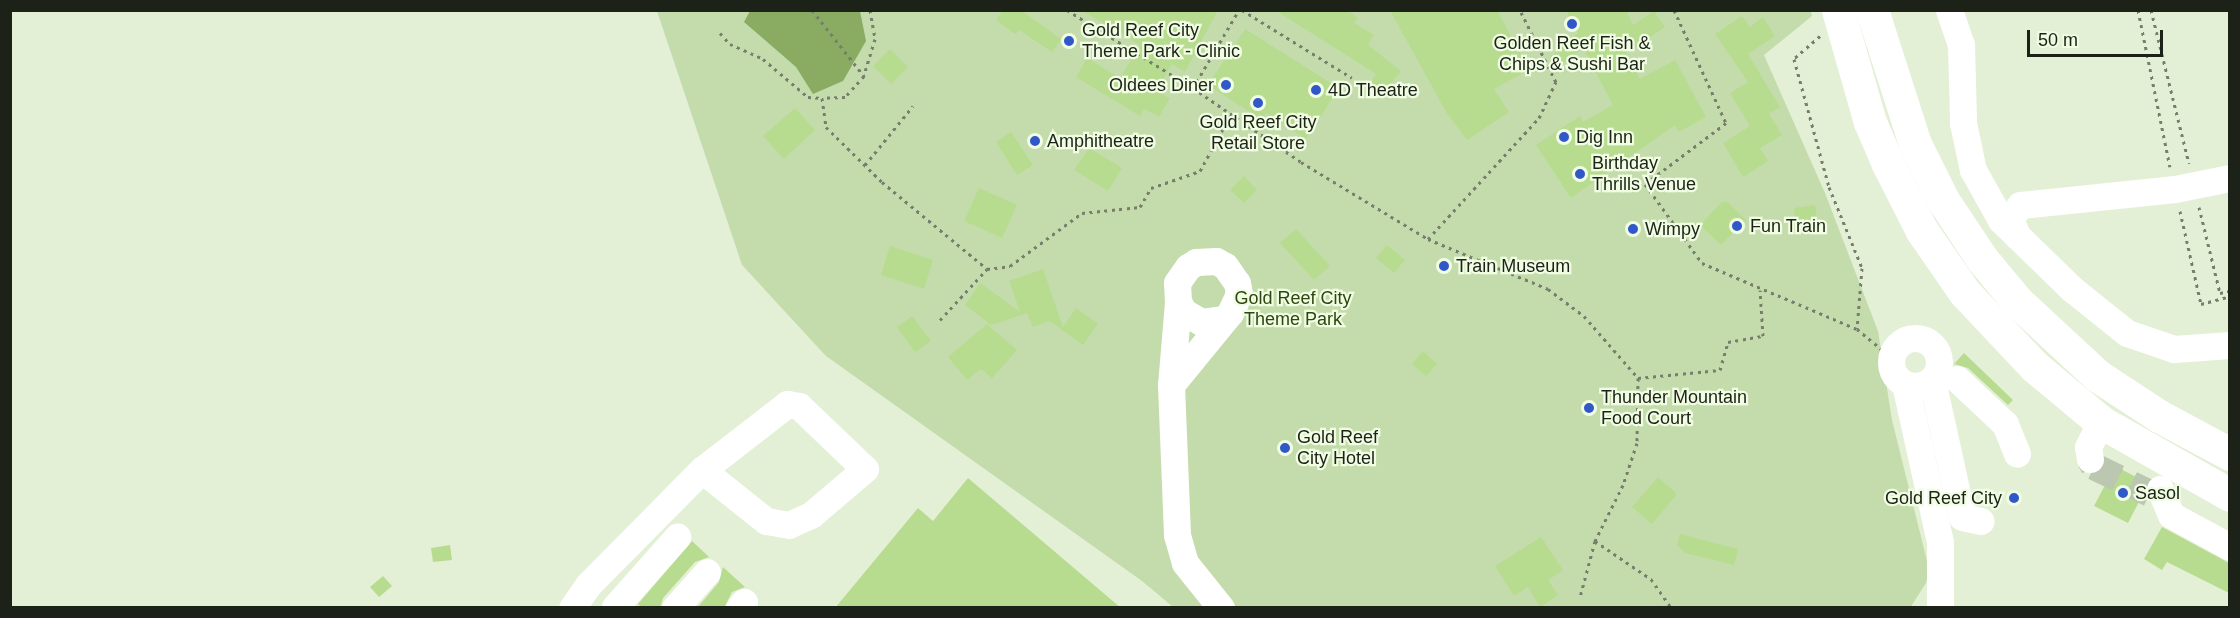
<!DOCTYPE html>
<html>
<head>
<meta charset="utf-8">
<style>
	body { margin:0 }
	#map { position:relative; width:2240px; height:618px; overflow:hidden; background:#e3f0d6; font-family:Helvetica,sans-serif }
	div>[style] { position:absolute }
	.green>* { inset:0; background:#c4dcab }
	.water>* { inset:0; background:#89ac62 }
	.building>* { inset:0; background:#b7dc90 }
	.minor-tunnel>* { height:27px; margin-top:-13.5px; transform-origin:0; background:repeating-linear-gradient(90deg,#bbc7b0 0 27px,transparent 0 41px) }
	.path>* { height:3px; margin-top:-1.5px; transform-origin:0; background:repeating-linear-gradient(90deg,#767f6e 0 3px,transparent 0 7.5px) }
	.minor>* { height:27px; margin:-13.5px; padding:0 13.5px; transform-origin:13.5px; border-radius:13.5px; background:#fff }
	.minor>.ring { margin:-13.5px; padding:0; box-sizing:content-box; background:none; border:27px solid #fff; border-radius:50% }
	.major>* { height:33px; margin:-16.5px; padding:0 16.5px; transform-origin:16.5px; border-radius:16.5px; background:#fff }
	.dots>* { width:16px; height:16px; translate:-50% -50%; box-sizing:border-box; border:3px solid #f0fde3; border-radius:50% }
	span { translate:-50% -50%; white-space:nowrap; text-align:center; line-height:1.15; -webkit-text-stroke:4.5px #f0fde3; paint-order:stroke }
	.poi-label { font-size:18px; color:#1d2218 }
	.left { translate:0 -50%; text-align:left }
	.right { translate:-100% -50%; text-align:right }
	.park-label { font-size:18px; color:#2f4610 }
	.frame { position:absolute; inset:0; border:12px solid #1d2218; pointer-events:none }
	.scale { position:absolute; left:2027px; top:30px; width:136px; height:27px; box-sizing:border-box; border:3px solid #1d2218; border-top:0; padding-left:8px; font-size:18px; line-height:21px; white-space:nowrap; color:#1d2218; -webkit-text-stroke:4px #f0fde3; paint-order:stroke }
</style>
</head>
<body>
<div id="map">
	<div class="green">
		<i style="clip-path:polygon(657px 11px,1811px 11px,1812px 16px,1764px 55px,1825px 193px,1878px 331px,1892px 420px,1929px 569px,1926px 583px,1910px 608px,1173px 607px,1142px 581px,826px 356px,742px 265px)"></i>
	</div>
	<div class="water">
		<i style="clip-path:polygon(750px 11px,860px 11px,866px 41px,843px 81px,813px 94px,796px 67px,744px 22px)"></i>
	</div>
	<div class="building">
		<i style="clip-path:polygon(1003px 10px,1021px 10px,1061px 39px,1052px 52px,1019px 30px,1015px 34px,996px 20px)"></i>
		<i style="clip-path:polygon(1081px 10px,1218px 10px,1185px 72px,1172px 64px,1156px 91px,1170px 98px,1159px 117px,1144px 109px,1140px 116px,1076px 77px,1087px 58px,1120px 78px,1140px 45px)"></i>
		<i style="clip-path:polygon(1275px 10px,1347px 10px,1358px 18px,1354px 23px,1374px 35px,1368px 45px,1401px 71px,1380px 97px,1367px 86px,1376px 74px)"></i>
		<i style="clip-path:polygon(1390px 10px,1497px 10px,1529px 70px,1494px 89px,1509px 112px,1467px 140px,1446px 112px)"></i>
		<i style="clip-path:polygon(1566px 10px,1626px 10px,1633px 25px,1654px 11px,1665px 27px,1626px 53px,1640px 79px,1675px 60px,1706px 117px,1679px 132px,1675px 125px,1571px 198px,1536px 145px,1580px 116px,1583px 122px,1613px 105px,1583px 48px,1559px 67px,1550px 57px,1578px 33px)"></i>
		<i style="clip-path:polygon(1742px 16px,1750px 27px,1763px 17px,1775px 36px,1748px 54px,1780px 107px,1769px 114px,1782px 135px,1760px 148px,1768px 161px,1743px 177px,1723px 143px,1750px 126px,1730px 93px,1748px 82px,1715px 34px)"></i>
		<i style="clip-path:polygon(1245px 29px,1339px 88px,1306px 139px,1266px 113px,1262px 120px,1208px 85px)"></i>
		<i style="clip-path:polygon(890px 49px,908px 67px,891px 84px,873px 66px)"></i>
		<i style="clip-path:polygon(795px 108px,815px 130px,784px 159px,763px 136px)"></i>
		<i style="clip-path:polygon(1011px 132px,1033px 165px,1017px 175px,996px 142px)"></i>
		<i style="clip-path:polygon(1089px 148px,1122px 168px,1108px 191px,1074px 170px)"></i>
		<i style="clip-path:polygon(1244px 176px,1257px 190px,1244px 203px,1230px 190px)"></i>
		<i style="clip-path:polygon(979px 188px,1017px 205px,1002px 238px,964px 221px)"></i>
		<i style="clip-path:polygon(1722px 202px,1728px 202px,1746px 220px,1721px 245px,1700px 225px)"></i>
		<i style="clip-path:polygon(1815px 205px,1817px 219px,1796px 221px,1794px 208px)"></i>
		<i style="clip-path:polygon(1296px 229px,1330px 266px,1314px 280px,1280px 243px)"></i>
		<i style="clip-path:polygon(1387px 245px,1405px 260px,1394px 273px,1376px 258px)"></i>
		<i style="clip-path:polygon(890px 246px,933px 260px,924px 289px,881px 275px)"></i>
		<i style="clip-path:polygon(1043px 269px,1063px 327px,1076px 308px,1098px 324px,1083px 345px,1050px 321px,1033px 327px,1027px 313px,991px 325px,965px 305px,980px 283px,1020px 312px,1009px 281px)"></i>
		<i style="clip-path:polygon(912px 316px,931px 341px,915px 352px,897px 327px)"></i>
		<i style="clip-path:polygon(987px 324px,1017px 350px,992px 378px,981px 369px,967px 380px,948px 357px)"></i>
		<i style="clip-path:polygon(1423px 351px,1437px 364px,1426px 376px,1412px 364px)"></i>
		<i style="clip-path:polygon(1964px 353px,2013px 400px,2008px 405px,1968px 368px,1954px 364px)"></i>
		<i style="clip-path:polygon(2105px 461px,2146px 482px,2147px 499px,2141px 498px,2128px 523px,2094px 506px,2107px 481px,2094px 474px)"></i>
		<i style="clip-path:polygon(1658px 477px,1677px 494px,1652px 524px,1632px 507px)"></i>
		<i style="clip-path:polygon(968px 478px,1121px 608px,835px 608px,918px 508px,933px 521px)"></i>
		<i style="clip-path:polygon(2162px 527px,2229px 563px,2229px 593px,2167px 562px,2162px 570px,2144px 559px)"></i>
		<i style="clip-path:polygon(1680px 534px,1738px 549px,1734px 565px,1685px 553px,1677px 545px)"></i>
		<i style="clip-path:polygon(1541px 537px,1563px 570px,1548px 580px,1558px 595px,1540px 607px,1528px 587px,1514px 596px,1495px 566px)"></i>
		<i style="clip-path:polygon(692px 541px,709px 557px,695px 562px,663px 598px,660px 608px,642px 608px,638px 604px)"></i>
		<i style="clip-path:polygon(450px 545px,452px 560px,433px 562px,431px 548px)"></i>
		<i style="clip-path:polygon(723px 567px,745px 587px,732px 592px,724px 608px,697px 608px,719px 582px)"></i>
		<i style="clip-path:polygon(383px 576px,392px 586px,379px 597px,370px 587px)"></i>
	</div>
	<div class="minor-tunnel">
		<i style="left:2090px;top:459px;width:8px;rotate:60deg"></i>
		<i style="left:2094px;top:466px;width:62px;rotate:25.7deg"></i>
	</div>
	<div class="path">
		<i style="left:812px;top:10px;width:84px;rotate:51.8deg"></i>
		<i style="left:870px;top:10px;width:29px;rotate:80deg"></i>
		<i style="left:875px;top:39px;width:39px;rotate:107deg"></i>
		<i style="left:864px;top:76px;width:28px;rotate:132deg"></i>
		<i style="left:845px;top:97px;width:23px;rotate:178deg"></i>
		<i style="left:822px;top:98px;width:29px;rotate:82deg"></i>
		<i style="left:826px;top:127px;width:78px;rotate:44.5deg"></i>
		<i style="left:882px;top:182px;width:136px;rotate:39.6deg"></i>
		<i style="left:987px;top:269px;width:23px;rotate:-7deg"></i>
		<i style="left:1010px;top:266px;width:89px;rotate:-36.4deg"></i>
		<i style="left:1082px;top:213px;width:58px;rotate:-5.9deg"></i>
		<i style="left:1140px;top:207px;width:22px;rotate:-60deg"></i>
		<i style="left:1151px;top:188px;width:52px;rotate:-19.1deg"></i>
		<i style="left:1200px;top:171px;width:63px;rotate:-61.4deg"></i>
		<i style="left:1067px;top:10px;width:148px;rotate:31.8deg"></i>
		<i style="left:1193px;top:88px;width:131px;rotate:34.4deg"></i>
		<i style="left:1301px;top:162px;width:149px;rotate:31.2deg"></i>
		<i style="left:1428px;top:239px;width:130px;rotate:22.6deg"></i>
		<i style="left:1548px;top:289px;width:45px;rotate:36.9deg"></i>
		<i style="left:1584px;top:316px;width:82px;rotate:48.9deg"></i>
		<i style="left:1638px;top:378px;width:65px;rotate:90.9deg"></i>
		<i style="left:1637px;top:443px;width:44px;rotate:108.4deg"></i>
		<i style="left:1623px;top:485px;width:63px;rotate:116.6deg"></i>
		<i style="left:1595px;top:541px;width:58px;rotate:105deg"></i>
		<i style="left:1242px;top:10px;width:129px;rotate:31.7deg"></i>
		<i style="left:1674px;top:10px;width:124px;rotate:65.3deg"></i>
		<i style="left:1726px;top:123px;width:101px;rotate:143deg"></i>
		<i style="left:1645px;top:184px;width:97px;rotate:54.2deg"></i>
		<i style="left:1702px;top:263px;width:168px;rotate:23.1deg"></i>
		<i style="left:1857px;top:329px;width:44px;rotate:39.5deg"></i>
		<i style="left:2138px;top:10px;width:160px;rotate:78.5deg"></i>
		<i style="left:2151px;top:10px;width:158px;rotate:76.1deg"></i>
		<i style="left:720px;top:33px;width:15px;rotate:48deg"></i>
		<i style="left:730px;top:44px;width:36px;rotate:24deg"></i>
		<i style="left:763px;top:59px;width:59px;rotate:40.2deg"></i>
		<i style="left:808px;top:97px;width:14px;rotate:4deg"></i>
		<i style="left:1820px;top:36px;width:35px;rotate:139deg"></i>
		<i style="left:1794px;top:59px;width:133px;rotate:74.7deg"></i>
		<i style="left:1829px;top:187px;width:87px;rotate:67.8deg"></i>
		<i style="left:1862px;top:268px;width:61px;rotate:94.7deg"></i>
		<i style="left:1193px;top:88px;width:91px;rotate:-59.5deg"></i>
		<i style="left:865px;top:165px;width:76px;rotate:-50.9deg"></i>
		<i style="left:2199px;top:207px;width:89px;rotate:76.3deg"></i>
		<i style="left:2220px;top:293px;width:10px;rotate:-11deg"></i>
		<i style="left:2180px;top:211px;width:95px;rotate:77.3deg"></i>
		<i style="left:2201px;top:304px;width:30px;rotate:-15deg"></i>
		<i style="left:1428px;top:239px;width:164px;rotate:-47.5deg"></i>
		<i style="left:1539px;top:118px;width:40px;rotate:-65deg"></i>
		<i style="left:1556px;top:82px;width:80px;rotate:-116.6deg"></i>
		<i style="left:940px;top:320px;width:69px;rotate:-47.3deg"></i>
		<i style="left:1638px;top:378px;width:82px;rotate:-5.6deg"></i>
		<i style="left:1720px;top:370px;width:29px;rotate:-74deg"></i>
		<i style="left:1728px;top:342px;width:36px;rotate:-10deg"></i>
		<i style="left:1763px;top:336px;width:46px;rotate:-93.7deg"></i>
		<i style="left:1595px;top:541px;width:68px;rotate:34.2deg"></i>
		<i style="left:1651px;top:579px;width:35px;rotate:55deg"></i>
	</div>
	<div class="minor">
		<i style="left:1949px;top:10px;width:36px;rotate:71deg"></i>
		<i style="left:1961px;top:44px;width:79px;rotate:88.5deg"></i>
		<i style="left:1963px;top:123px;width:48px;rotate:78deg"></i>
		<i style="left:1973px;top:170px;width:57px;rotate:60.8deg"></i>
		<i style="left:2001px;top:220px;width:99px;rotate:44.2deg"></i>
		<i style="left:2072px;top:289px;width:70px;rotate:38.7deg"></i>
		<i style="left:2127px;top:333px;width:50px;rotate:18.8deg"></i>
		<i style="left:2174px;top:349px;width:56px;rotate:-4.1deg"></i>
		<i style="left:2017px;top:236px;width:19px;rotate:-111deg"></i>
		<i style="left:2010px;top:218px;width:16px;rotate:-52deg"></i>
		<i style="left:2020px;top:205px;width:156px;rotate:-5.9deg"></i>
		<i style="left:2175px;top:189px;width:56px;rotate:-11.3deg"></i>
		<i style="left:1178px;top:302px;width:83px;rotate:94.8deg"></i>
		<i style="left:1171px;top:385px;width:150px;rotate:87.7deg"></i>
		<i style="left:1177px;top:535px;width:29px;rotate:74deg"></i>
		<i style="left:1185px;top:563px;width:58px;rotate:51.3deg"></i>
		<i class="ring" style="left:1891px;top:338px;width:21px;height:21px"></i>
		<i style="left:1957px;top:379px;width:66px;rotate:43.2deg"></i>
		<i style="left:2005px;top:424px;width:32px;rotate:68deg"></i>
		<i style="left:1932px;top:380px;width:140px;rotate:77.6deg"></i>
		<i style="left:1962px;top:517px;width:19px;rotate:12deg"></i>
		<i style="left:1905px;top:384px;width:162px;rotate:77.5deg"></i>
		<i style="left:1940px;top:542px;width:66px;rotate:90deg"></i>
		<i style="left:1171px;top:385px;width:93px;rotate:-50.7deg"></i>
		<i style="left:1230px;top:313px;width:21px;rotate:-65deg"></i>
		<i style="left:1239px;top:294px;width:11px;rotate:-100deg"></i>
		<i style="left:1237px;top:283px;width:21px;rotate:-125deg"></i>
		<i style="left:1225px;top:266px;width:10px;rotate:-151deg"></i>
		<i style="left:1216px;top:261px;width:20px;rotate:177deg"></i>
		<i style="left:1196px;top:262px;width:9px;rotate:148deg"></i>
		<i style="left:1188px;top:267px;width:19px;rotate:125deg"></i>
		<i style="left:1177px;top:283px;width:19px;rotate:87deg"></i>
		<i style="left:1178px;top:302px;width:12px;rotate:59deg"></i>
		<i style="left:1184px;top:312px;width:20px;rotate:30deg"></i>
		<i style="left:1201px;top:322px;width:21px;rotate:-8deg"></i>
		<i style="left:2090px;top:459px;width:12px;rotate:-99deg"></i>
		<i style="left:2088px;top:447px;width:28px;rotate:-63deg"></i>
		<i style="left:2160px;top:489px;width:28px;rotate:67deg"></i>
		<i style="left:2171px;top:515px;width:67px;rotate:28.5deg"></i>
		<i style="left:615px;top:607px;width:94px;rotate:-48.5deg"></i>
		<i style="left:572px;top:608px;width:28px;rotate:-55deg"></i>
		<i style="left:588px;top:585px;width:162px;rotate:-45.3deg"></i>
		<i style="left:702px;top:470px;width:108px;rotate:-37.8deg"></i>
		<i style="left:787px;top:404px;width:12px;rotate:9deg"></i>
		<i style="left:799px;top:406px;width:91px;rotate:43.7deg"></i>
		<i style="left:865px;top:469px;width:71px;rotate:139.6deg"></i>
		<i style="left:811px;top:515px;width:24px;rotate:156deg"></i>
		<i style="left:789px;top:525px;width:23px;rotate:-170deg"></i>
		<i style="left:766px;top:521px;width:82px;rotate:-141.4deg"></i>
		<i style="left:675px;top:608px;width:48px;rotate:-48.4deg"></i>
		<i style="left:739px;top:608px;width:8px;rotate:-50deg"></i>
	</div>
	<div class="major">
		<i style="left:1838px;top:10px;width:116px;rotate:74.1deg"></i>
		<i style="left:1870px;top:122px;width:46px;rotate:66.8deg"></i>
		<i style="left:1888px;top:164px;width:75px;rotate:63.1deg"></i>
		<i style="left:1922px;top:231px;width:75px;rotate:55.3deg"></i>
		<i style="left:1965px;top:293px;width:102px;rotate:46.6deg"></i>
		<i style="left:2035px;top:367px;width:86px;rotate:39.8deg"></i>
		<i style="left:2101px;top:422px;width:148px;rotate:29.5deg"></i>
		<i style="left:1872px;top:10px;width:141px;rotate:72.2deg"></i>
		<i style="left:1915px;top:144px;width:63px;rotate:63.4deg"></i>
		<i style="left:1943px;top:200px;width:71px;rotate:56.5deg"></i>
		<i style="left:1982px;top:259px;width:56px;rotate:50.1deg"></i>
		<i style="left:2018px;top:302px;width:109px;rotate:42.8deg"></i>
		<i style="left:2098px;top:376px;width:73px;rotate:33.3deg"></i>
		<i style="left:2159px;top:416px;width:81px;rotate:28.2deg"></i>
	</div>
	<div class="dots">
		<i style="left:1572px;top:24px;background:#3058c8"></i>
		<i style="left:1069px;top:41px;background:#3058c8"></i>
		<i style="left:1226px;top:85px;background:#3058c8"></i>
		<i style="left:1316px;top:90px;background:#3058c8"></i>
		<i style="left:1258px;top:103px;background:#3058c8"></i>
		<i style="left:1564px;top:137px;background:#3058c8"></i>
		<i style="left:1035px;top:141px;background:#3058c8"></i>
		<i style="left:1580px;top:174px;background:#3058c8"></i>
		<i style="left:1737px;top:226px;background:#3058c8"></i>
		<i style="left:1633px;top:229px;background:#3058c8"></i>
		<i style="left:1444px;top:266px;background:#3058c8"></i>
		<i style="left:1589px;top:408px;background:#3058c8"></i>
		<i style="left:1285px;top:448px;background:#3058c8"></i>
		<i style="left:2123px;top:493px;background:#3058c8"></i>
		<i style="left:2014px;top:498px;background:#3058c8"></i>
	</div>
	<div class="poi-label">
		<span class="left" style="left:1082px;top:41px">Gold Reef City<br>Theme Park - Clinic</span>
		<span style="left:1572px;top:54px">Golden Reef Fish &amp;<br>Chips &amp; Sushi Bar</span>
		<span class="right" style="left:1214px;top:85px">Oldees Diner</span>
		<span class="left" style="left:1328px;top:90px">4D Theatre</span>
		<span style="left:1258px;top:133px">Gold Reef City<br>Retail Store</span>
		<span class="left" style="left:1576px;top:137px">Dig Inn</span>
		<span class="left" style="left:1047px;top:141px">Amphitheatre</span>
		<span class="left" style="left:1592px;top:174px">Birthday<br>Thrills Venue</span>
		<span class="left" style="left:1750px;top:226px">Fun Train</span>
		<span class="left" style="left:1645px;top:229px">Wimpy</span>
		<span class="left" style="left:1456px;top:266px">Train Museum</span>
		<span class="left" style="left:1601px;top:408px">Thunder Mountain<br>Food Court</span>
		<span class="left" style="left:1297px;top:448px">Gold Reef<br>City Hotel</span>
		<span class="left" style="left:2135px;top:493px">Sasol</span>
		<span class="right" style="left:2002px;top:498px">Gold Reef City</span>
	</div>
	<div class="park-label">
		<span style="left:1293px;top:309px">Gold Reef City<br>Theme Park</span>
	</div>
	<div class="frame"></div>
	<div class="scale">50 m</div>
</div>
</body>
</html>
